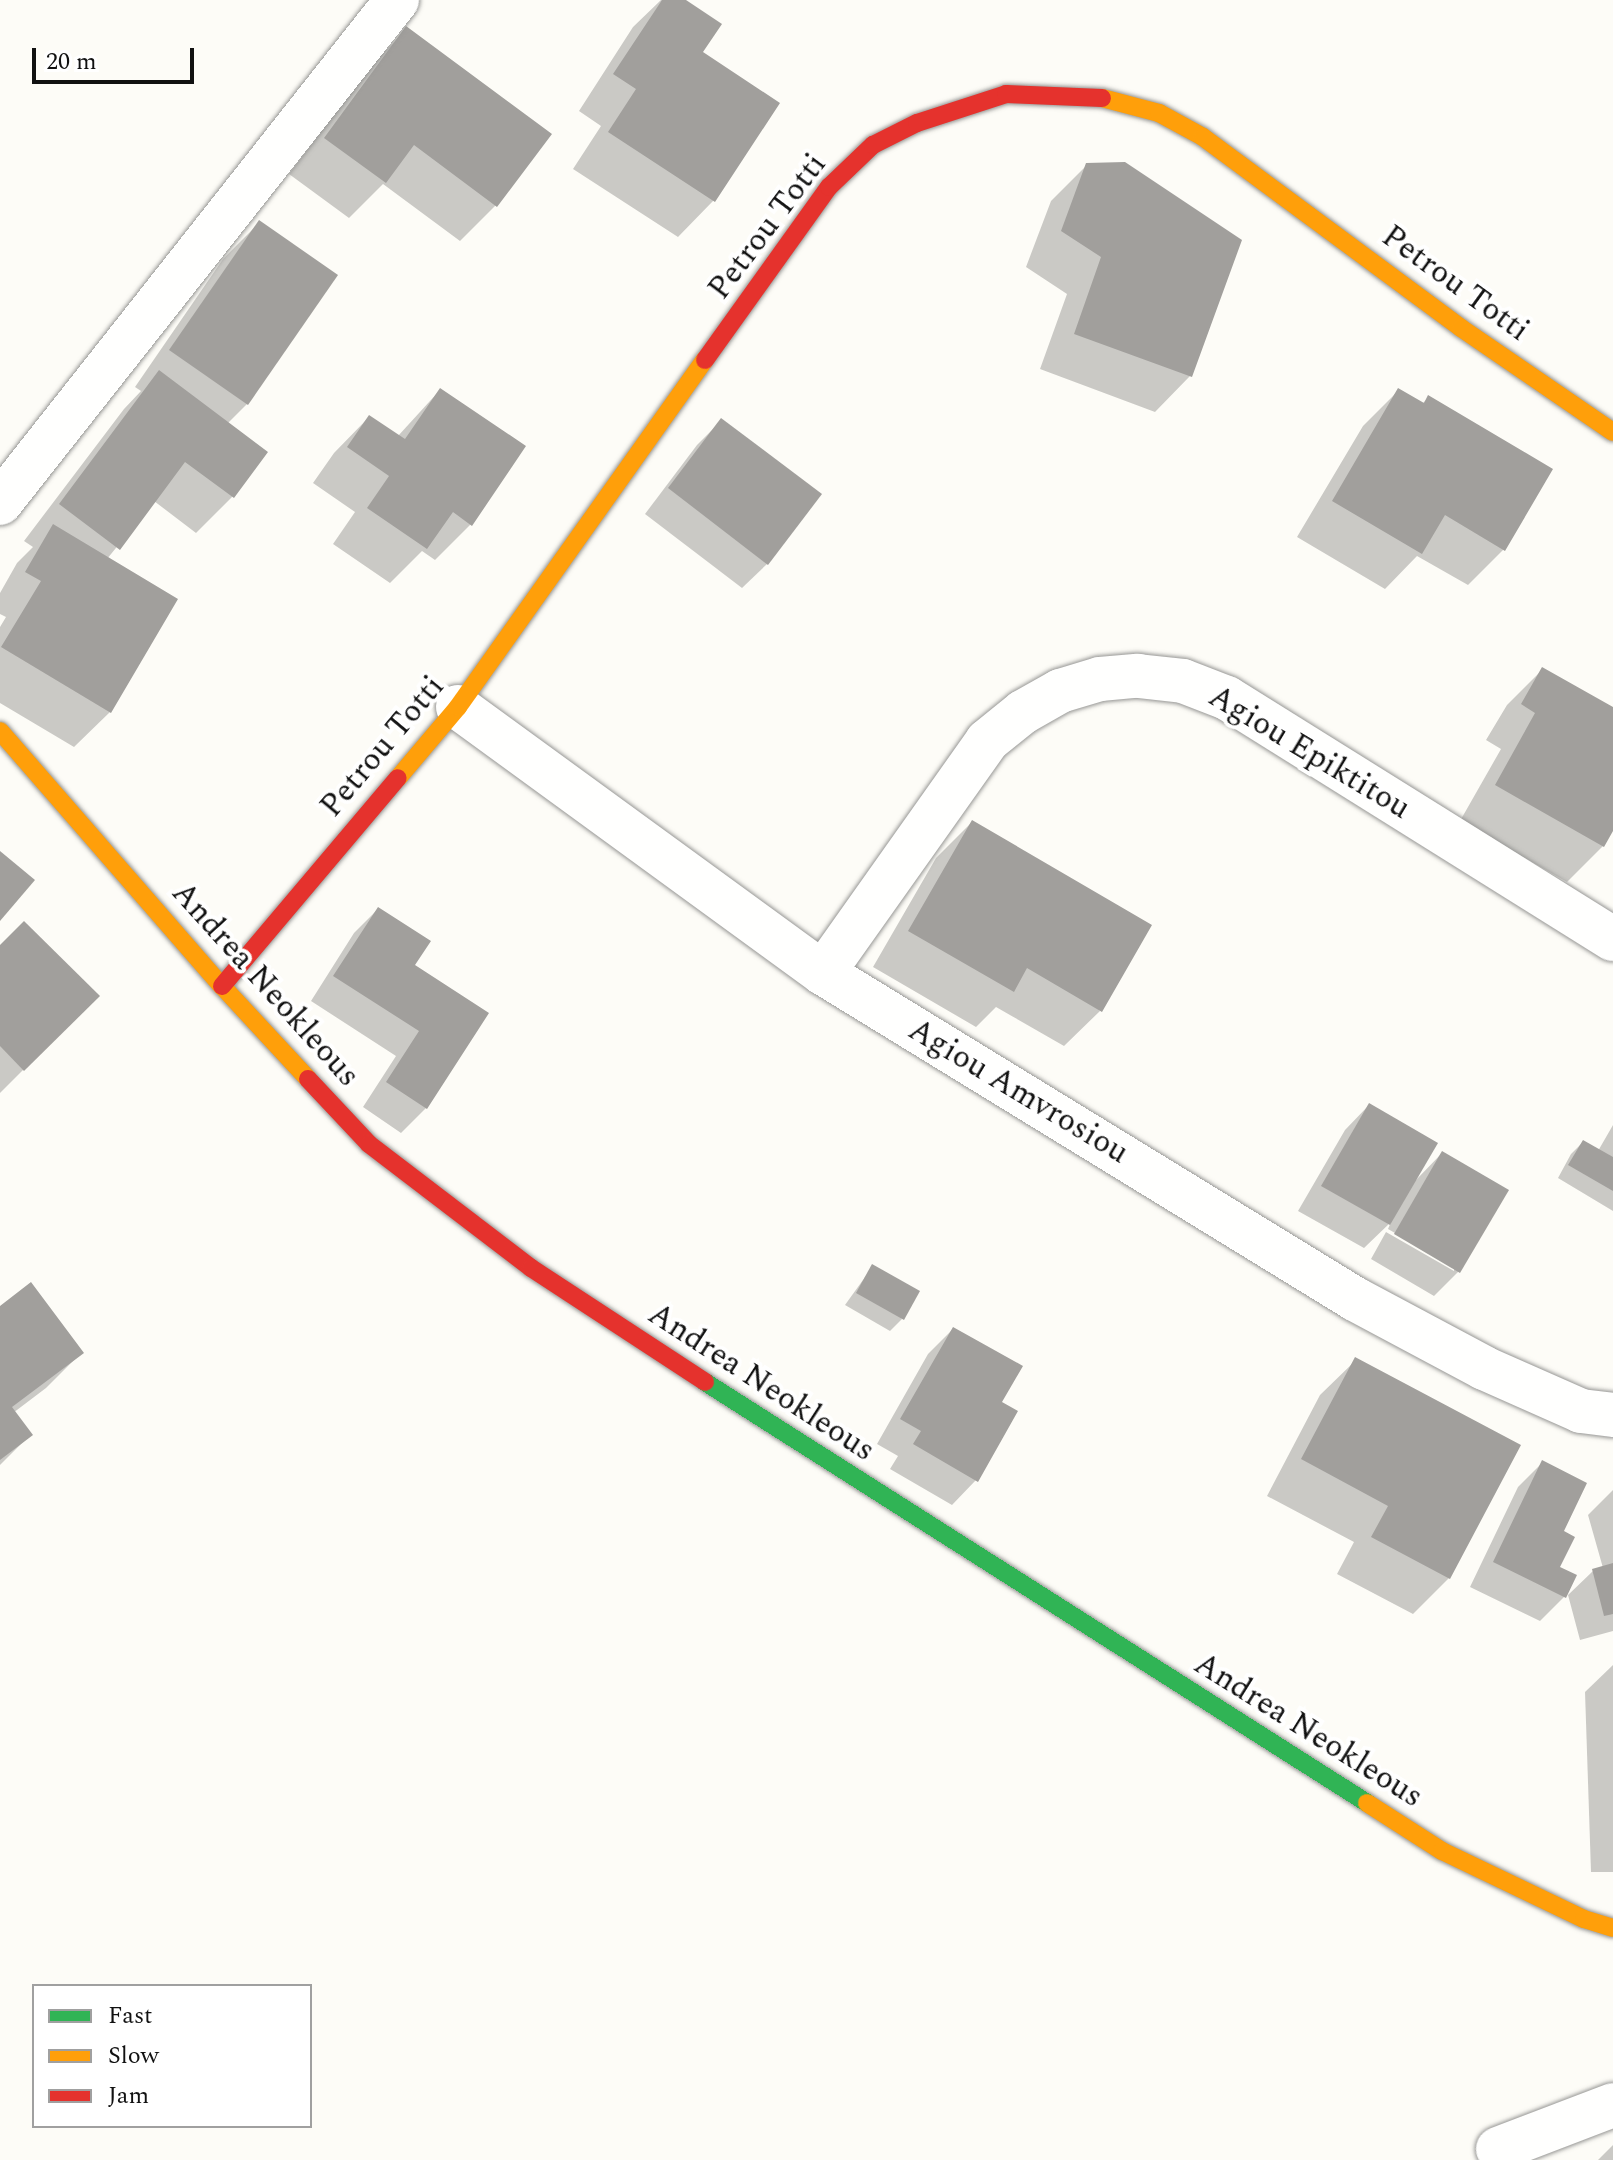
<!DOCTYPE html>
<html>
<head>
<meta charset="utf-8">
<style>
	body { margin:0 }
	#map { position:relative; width:1613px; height:2160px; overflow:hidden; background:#fdfcf7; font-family:Spectral,serif }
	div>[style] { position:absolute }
	.shadow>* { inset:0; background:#0003 }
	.building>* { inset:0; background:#a19f9c }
	.roads { filter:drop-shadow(0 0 2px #979795) drop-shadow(0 0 2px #979795) }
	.street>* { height:44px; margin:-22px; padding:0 22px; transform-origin:22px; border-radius:22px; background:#fffffe }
	.fast>* { height:18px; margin:-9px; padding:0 9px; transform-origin:9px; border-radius:9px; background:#30b455 }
	.slow>* { height:18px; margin:-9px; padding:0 9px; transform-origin:9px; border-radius:9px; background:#ff9f0a }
	.jam>* { height:18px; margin:-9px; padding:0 9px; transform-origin:9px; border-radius:9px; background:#e5322d }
	span { translate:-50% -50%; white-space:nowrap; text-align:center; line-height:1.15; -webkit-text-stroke:8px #fff; paint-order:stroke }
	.street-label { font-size:32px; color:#111 }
	.legend { position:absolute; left:32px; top:1984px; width:280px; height:144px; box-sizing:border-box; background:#fff; border:2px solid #a0a0a0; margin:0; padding:10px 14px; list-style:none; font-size:24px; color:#111 }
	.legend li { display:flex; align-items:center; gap:16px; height:40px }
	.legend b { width:40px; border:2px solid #a0a0a0 }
	.scale { position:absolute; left:32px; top:48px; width:162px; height:36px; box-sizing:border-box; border:4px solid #111; border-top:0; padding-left:10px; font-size:24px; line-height:28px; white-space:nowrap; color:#111; -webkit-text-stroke:6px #fff; paint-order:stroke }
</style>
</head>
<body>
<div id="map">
	<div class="shadow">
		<i style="clip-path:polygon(661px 0,682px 0,700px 52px,778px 104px,713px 201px,678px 237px,573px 169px,601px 126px,579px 111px,633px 27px)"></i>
		<i style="clip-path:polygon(407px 29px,496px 205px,460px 241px,383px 184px,349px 218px,289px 174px,371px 65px)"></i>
		<i style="clip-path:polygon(1087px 165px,1190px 376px,1155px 412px,1040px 369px,1067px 294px,1026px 267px,1051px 201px)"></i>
		<i style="clip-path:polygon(259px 223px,336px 275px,247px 404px,227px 424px,266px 452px,232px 497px,196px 533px,154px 501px,107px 559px,110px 712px,74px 747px,0 703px,0 627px,6px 617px,0 614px,0 593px,17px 563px,33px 547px,24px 541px,124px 409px,141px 391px,135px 387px,223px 259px)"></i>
		<i style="clip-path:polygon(440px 390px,471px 524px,435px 560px,422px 551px,390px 583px,333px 544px,355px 512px,313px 483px,334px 453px,369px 417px,398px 436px)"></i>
		<i style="clip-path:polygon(1399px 390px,1422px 404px,1428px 398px,1504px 549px,1468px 585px,1417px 556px,1385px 589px,1297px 537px,1363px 426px)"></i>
		<i style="clip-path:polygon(721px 421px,767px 564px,742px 588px,645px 514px,697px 445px)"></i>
		<i style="clip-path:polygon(1543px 669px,1613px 709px,1613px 827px,1603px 846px,1567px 882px,1460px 821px,1501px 749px,1486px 740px,1507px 705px)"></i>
		<i style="clip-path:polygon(972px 822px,1100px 1011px,1064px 1046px,996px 1007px,976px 1027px,873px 967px,936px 858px)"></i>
		<i style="clip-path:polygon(378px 909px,412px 965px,486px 1014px,426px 1108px,401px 1133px,363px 1107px,396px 1056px,311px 1001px,354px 933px)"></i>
		<i style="clip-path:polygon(0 948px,97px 996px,0 1093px)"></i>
		<i style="clip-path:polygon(1369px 1105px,1416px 1180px,1442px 1153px,1459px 1271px,1434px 1296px,1371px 1259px,1386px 1232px,1454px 1271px,1454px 1267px,1388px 1229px,1391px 1222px,1364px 1248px,1298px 1211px,1345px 1130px)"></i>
		<i style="clip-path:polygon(1613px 1125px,1613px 1211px,1558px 1178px,1571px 1154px,1583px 1142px,1598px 1151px)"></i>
		<i style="clip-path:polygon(873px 1266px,902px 1319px,890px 1331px,845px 1305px)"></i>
		<i style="clip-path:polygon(0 1308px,81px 1353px,46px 1388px,13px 1413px,30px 1435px,0 1465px)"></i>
		<i style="clip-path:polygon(953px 1329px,999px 1403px,976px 1480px,952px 1505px,890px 1469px,898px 1456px,877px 1444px,928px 1354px)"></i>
		<i style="clip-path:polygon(1356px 1360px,1449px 1578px,1413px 1614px,1337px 1574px,1354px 1542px,1267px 1496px,1320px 1395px)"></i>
		<i style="clip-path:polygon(1542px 1463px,1561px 1532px,1558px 1568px,1564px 1597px,1540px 1621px,1470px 1587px,1518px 1487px)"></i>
		<i style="clip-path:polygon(1613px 1490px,1613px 1631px,1580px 1640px,1568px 1595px,1593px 1571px,1603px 1568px,1588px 1515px)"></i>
		<i style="clip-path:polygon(1613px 1665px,1613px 1872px,1591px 1872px,1585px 1692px)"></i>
		<i style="clip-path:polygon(1613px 2145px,1613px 2160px,1598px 2160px)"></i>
	</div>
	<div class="building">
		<i style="clip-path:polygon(662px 0,686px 0,722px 24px,703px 52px,780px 103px,715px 202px,608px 132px,636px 89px,613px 74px)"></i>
		<i style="clip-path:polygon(406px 26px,552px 134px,497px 207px,414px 145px,386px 183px,324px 138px)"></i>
		<i style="clip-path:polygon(1125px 162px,1242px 240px,1192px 377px,1074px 334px,1101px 257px,1061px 231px,1086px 163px)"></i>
		<i style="clip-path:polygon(259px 220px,338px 275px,248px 405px,169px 350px)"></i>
		<i style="clip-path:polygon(159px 370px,268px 452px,234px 498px,185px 462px,120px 550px,59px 504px)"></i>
		<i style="clip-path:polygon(440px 388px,526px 446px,472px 526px,453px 512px,427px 549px,367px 508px,389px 476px,347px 447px,369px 415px,405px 439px)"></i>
		<i style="clip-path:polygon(1398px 388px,1424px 403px,1428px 395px,1553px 469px,1505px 551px,1445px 515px,1422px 554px,1332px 501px)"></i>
		<i style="clip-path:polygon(721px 418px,822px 494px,768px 565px,668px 488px)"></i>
		<i style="clip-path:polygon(53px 524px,178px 599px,111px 713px,1px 647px,41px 581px,25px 572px)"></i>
		<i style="clip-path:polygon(1542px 667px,1613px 707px,1613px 831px,1604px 847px,1495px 785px,1535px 713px,1521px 704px)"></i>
		<i style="clip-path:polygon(972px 820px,1152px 925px,1102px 1012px,1027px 968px,1014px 992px,908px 931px)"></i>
		<i style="clip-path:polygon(0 851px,35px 880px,0 921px)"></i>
		<i style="clip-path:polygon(378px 907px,431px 941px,415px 965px,489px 1013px,427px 1109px,386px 1082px,419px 1031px,333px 976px)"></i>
		<i style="clip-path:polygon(24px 921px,100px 996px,24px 1071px,0 1046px,0 945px)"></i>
		<i style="clip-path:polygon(1369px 1103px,1438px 1143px,1390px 1225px,1321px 1186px)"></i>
		<i style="clip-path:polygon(1583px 1140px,1613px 1157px,1613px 1191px,1568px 1165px)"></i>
		<i style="clip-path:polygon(1442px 1151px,1509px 1190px,1460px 1273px,1394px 1234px)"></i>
		<i style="clip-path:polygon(872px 1264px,920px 1291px,904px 1320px,856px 1293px)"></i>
		<i style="clip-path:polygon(31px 1282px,84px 1353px,12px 1407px,33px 1435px,0 1460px,0 1306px)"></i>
		<i style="clip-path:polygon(953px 1327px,1023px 1366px,1002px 1402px,1018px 1411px,978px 1482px,913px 1444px,921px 1431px,900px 1419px)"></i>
		<i style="clip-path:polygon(1355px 1357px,1521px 1445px,1450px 1579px,1371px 1537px,1388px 1506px,1301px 1459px)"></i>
		<i style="clip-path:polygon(1542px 1460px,1587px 1483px,1564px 1531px,1575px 1537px,1560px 1567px,1577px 1575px,1566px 1598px,1493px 1562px)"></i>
		<i style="clip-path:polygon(1613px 1563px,1613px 1614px,1604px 1616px,1592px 1569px)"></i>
	</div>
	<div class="roads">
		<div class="street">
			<i style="left:0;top:503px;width:641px;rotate:-51.72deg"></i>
			<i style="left:458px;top:707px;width:452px;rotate:36.1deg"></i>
			<i style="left:823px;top:973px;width:624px;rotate:31.5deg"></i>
			<i style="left:1355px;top:1299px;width:146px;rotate:28.1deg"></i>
			<i style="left:1484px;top:1368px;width:106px;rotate:23.9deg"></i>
			<i style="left:1581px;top:1411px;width:32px;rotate:7deg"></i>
			<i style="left:823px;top:973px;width:284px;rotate:-54.7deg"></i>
			<i style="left:987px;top:741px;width:46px;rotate:-38.9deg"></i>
			<i style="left:1023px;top:712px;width:43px;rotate:-29.6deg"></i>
			<i style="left:1060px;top:691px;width:42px;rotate:-16.7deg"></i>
			<i style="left:1100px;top:679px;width:38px;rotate:-5deg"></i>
			<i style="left:1138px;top:676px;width:45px;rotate:6.3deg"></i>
			<i style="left:1183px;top:681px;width:47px;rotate:21.1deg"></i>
			<i style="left:1227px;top:698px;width:455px;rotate:32deg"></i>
			<i style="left:1498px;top:2149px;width:123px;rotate:-20.9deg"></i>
		</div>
		<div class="fast">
			<i style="left:705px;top:1382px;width:785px;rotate:32.45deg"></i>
		</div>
		<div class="slow">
			<i style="left:1102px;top:98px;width:59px;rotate:14.7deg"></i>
			<i style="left:1159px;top:113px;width:50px;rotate:28.6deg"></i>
			<i style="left:1203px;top:137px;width:321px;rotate:36.5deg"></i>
			<i style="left:1461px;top:328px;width:184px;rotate:34.4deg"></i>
			<i style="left:0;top:731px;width:338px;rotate:49deg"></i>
			<i style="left:222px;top:986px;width:127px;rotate:47.2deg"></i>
			<i style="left:398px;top:778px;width:93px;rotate:-49.8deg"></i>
			<i style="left:458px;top:707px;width:426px;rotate:-54.6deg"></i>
			<i style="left:1367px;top:1803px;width:89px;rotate:32.6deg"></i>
			<i style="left:1442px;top:1851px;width:157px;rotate:25.6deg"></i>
			<i style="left:1584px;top:1919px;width:30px;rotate:17deg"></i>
		</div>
		<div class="jam">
			<i style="left:705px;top:360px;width:213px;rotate:-54.4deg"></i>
			<i style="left:829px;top:187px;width:61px;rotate:-43.7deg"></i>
			<i style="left:873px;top:145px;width:49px;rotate:-26.6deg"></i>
			<i style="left:917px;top:123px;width:94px;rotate:-18deg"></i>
			<i style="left:1006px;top:94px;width:96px;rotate:2.4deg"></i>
			<i style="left:222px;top:986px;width:272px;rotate:-49.8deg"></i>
			<i style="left:308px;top:1079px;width:89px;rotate:46.8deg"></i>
			<i style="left:369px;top:1144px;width:204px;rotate:37.4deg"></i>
			<i style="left:531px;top:1268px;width:208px;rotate:33.2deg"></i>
		</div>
	</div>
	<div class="street-label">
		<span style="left:768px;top:227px;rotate:-53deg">Petrou Totti</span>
		<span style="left:1455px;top:284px;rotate:36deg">Petrou Totti</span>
		<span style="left:383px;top:747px;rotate:-50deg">Petrou Totti</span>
		<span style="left:1309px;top:753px;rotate:31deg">Agiou Epiktitou</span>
		<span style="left:265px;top:985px;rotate:48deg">Andrea Neokleous</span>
		<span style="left:1018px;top:1092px;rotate:31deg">Agiou Amvrosiou</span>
		<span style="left:761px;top:1383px;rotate:33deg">Andrea Neokleous</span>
		<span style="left:1308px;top:1731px;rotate:32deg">Andrea Neokleous</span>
	</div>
	<ul class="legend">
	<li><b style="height:10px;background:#30b455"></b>Fast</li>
	<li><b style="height:10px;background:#ff9f0a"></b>Slow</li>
	<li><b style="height:10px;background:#e5322d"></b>Jam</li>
	</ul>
	<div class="scale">20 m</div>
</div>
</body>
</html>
